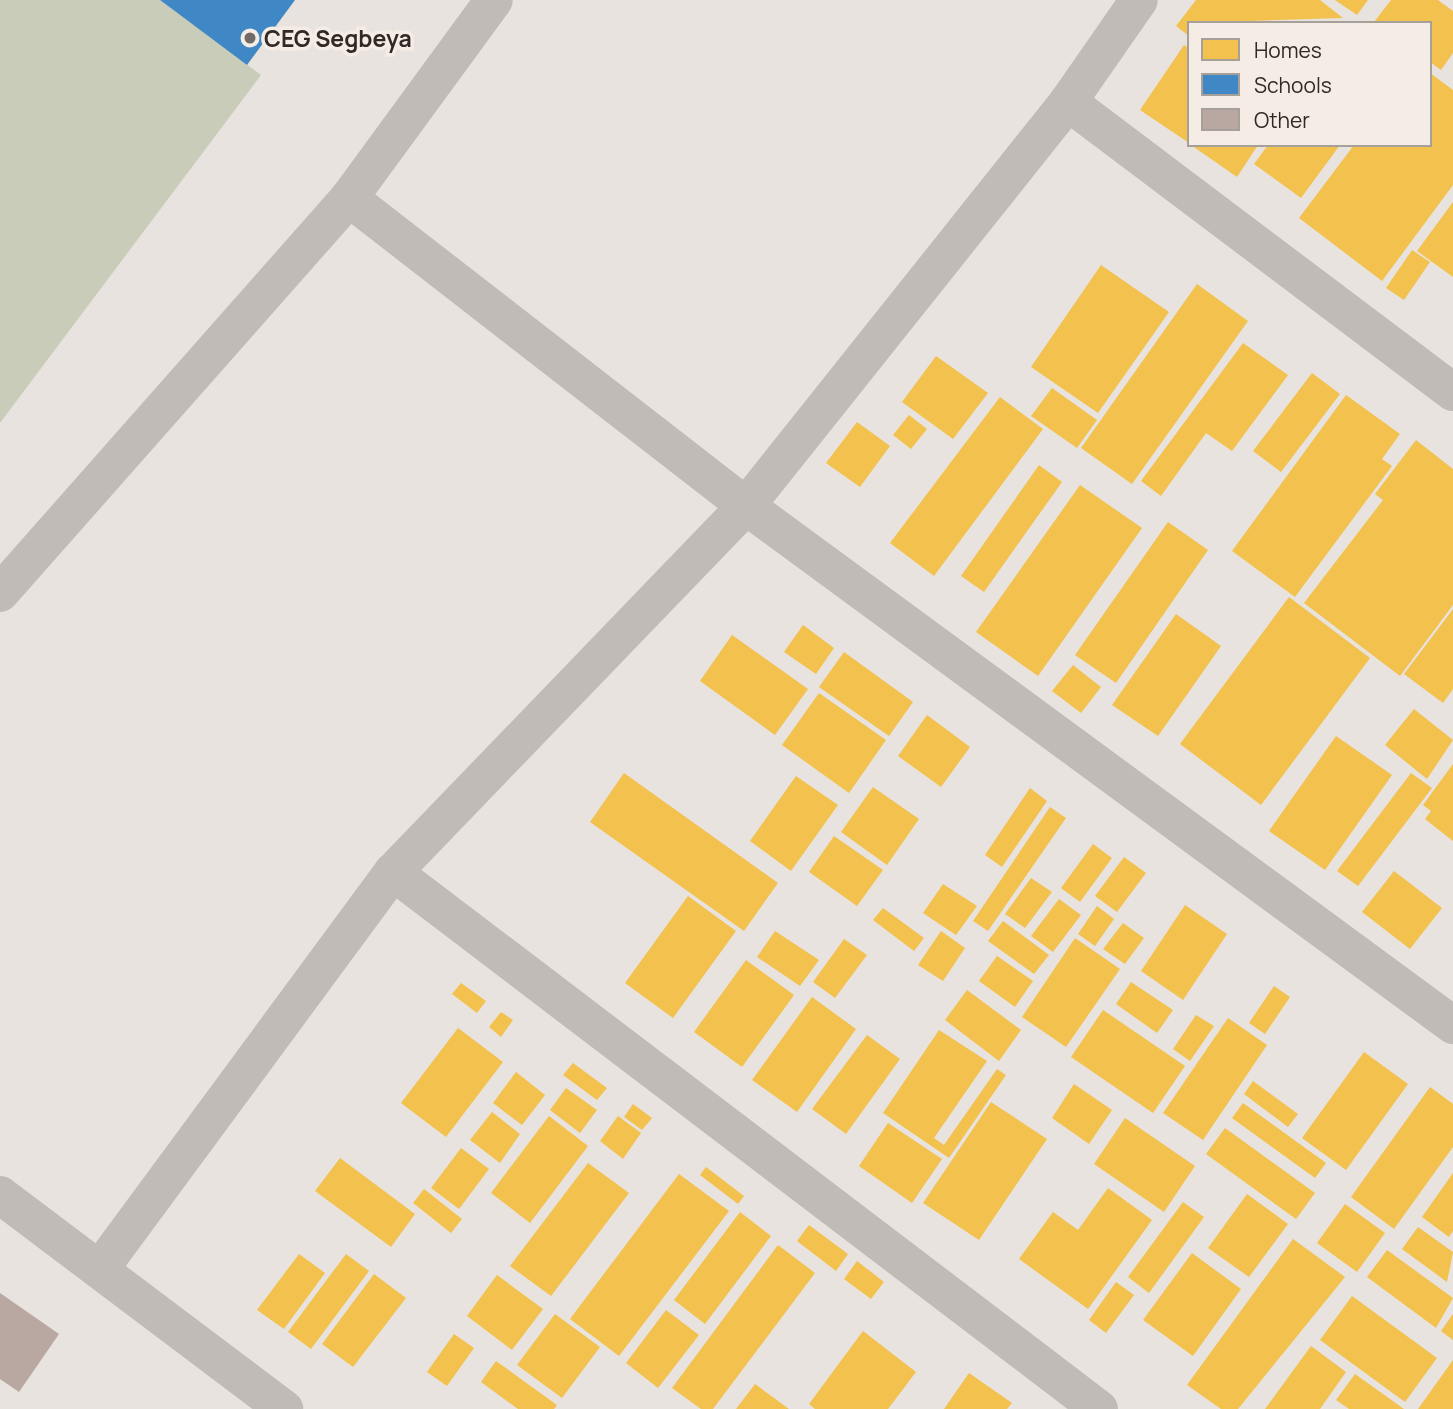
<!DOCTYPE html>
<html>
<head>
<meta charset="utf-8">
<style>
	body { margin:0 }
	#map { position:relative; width:1453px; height:1409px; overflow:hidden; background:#e8e3de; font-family:Manrope,sans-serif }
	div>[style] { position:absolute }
	.green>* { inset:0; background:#caccba }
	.homes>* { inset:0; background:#f2c14e }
	.schools>* { inset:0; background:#3f88c5 }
	.building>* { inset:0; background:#b9a7a2 }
	.minor>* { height:38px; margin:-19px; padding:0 19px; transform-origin:19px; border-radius:19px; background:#c1bbb7 }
	.dots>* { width:19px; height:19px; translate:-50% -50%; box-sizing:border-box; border:4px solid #f5ede5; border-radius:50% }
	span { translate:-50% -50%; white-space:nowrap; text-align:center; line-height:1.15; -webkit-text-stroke:7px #f5ede5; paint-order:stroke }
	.poi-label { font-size:23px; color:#312926; font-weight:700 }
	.left { translate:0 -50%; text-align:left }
	.legend { position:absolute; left:1187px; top:21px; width:245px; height:126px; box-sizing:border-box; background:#f5ede5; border:2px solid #a79f99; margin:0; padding:9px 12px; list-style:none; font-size:21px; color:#312926 }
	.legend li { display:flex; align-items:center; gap:14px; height:35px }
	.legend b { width:35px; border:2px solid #a79f99 }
</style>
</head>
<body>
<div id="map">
	<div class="green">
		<i style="clip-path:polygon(0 0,160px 0,261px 75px,0 423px)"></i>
	</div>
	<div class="homes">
		<i style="clip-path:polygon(1196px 0,1320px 0,1343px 18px,1189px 23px,1189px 36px,1176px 26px)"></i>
		<i style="clip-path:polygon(1335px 0,1368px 0,1357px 15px)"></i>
		<i style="clip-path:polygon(1391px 0,1438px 0,1453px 11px,1453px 53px,1441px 70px,1430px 62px,1430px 23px,1374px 22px)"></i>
		<i style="clip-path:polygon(1184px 45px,1189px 48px,1189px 143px,1140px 110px)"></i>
		<i style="clip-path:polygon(1430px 73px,1453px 90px,1453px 185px,1382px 281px,1299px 218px,1354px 145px,1430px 145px)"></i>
		<i style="clip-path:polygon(1191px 145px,1258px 145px,1237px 177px)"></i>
		<i style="clip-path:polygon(1268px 145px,1340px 145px,1301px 198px,1254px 164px)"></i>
		<i style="clip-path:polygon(1453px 202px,1453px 277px,1417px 251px)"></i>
		<i style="clip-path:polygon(1412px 250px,1430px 262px,1404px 300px,1386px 288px)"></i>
		<i style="clip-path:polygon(1101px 265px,1169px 312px,1098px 413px,1031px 367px)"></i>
		<i style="clip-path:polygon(1197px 284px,1248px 321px,1132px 484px,1081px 448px)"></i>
		<i style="clip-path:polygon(1243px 343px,1288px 375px,1232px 451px,1206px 433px,1161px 496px,1141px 481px)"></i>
		<i style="clip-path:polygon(936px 356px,988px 393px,953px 439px,902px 402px)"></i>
		<i style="clip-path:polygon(1312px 373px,1340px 394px,1281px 472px,1253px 451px)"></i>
		<i style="clip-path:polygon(1052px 388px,1097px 420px,1077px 448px,1031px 416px)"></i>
		<i style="clip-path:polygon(1346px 395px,1400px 434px,1382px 459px,1392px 466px,1295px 597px,1232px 551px)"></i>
		<i style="clip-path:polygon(1000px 397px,1043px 429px,934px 576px,890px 543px)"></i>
		<i style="clip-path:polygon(909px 415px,927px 429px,911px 449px,893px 435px)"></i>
		<i style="clip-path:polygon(857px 422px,890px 446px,860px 487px,826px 463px)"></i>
		<i style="clip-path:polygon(1416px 440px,1453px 469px,1453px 605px,1400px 676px,1304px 603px,1383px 500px,1375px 494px)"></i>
		<i style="clip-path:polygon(1039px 465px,1062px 482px,984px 592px,961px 576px)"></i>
		<i style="clip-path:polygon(1080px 485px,1142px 528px,1038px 676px,976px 632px)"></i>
		<i style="clip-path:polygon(1168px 522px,1208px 550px,1116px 683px,1075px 655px)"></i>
		<i style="clip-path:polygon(1289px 597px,1370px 658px,1261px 805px,1180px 744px)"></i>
		<i style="clip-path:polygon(1453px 609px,1453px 689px,1443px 703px,1404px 674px)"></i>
		<i style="clip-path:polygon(1176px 614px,1221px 646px,1158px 736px,1112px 705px)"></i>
		<i style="clip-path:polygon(803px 625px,834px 648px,816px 674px,784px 652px)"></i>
		<i style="clip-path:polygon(732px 635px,808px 689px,775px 735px,700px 681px)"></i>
		<i style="clip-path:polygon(844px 652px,913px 702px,889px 736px,819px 687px)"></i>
		<i style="clip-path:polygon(1073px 665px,1101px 687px,1081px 713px,1052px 691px)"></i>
		<i style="clip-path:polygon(819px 693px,886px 740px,849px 793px,782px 745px)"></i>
		<i style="clip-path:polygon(1414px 709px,1453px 740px,1427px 779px,1385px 745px)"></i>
		<i style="clip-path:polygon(927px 715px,970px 747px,941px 787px,898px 756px)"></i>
		<i style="clip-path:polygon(1336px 736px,1392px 775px,1325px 870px,1269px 831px)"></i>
		<i style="clip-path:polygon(1453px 764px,1453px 841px,1425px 819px,1431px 811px,1423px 805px)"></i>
		<i style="clip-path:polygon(624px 773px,778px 883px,744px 931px,590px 822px)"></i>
		<i style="clip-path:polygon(1411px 773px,1432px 788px,1358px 886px,1337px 871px)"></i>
		<i style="clip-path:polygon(796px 776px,838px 805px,791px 871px,750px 841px)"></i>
		<i style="clip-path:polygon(873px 787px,919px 819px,887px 865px,841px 832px)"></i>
		<i style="clip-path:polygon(1030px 788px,1047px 801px,1002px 867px,985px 855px)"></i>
		<i style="clip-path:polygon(1050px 807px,1066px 818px,988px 931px,973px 921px)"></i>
		<i style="clip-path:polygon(834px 836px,883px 870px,857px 906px,809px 872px)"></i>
		<i style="clip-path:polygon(1093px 844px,1112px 858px,1080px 902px,1061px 888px)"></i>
		<i style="clip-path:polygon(1124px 857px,1146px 873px,1117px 912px,1095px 896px)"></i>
		<i style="clip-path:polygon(1394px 871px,1442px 908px,1410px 949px,1362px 912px)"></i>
		<i style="clip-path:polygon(1031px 878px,1052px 892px,1025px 928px,1005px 914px)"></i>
		<i style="clip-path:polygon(943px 884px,977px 906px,956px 935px,923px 913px)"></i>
		<i style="clip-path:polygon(688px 896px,736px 931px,673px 1018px,625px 983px)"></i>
		<i style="clip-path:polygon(1059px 899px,1081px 915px,1053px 952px,1031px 936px)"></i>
		<i style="clip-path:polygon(1185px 905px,1227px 934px,1183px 1000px,1141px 971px)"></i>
		<i style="clip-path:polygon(1097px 906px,1114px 919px,1095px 946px,1078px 934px)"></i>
		<i style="clip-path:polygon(883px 908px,924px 938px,914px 951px,873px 920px)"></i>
		<i style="clip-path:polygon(1003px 921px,1049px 955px,1034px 974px,988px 941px)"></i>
		<i style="clip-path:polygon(1123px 923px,1144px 938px,1125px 964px,1103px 949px)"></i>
		<i style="clip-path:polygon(775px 931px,819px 960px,800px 986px,757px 957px)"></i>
		<i style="clip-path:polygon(941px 931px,965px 948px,943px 981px,918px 965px)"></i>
		<i style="clip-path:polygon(1075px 938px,1120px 969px,1066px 1047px,1022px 1017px)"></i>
		<i style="clip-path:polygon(844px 939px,867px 955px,835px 998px,813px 982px)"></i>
		<i style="clip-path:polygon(997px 956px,1033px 981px,1015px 1007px,979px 981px)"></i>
		<i style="clip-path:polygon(746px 960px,794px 995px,742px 1067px,694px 1032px)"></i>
		<i style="clip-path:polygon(1131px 982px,1173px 1010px,1157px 1033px,1116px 1004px)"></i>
		<i style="clip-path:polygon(461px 983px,486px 1001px,477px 1013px,452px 994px)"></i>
		<i style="clip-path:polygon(1274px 986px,1290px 997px,1265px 1034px,1249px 1023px)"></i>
		<i style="clip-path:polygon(967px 990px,1021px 1030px,999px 1061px,945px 1020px)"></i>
		<i style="clip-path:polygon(812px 997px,856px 1029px,797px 1112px,752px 1080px)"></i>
		<i style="clip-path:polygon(1103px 1010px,1185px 1066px,1153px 1113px,1071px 1057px)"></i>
		<i style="clip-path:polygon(501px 1012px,513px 1020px,501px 1037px,489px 1027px)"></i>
		<i style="clip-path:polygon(1196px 1015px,1214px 1026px,1190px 1061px,1173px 1049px)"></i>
		<i style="clip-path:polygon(1228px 1018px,1267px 1045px,1203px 1140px,1163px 1113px)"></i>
		<i style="clip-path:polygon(458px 1028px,503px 1062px,446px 1137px,401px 1103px)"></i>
		<i style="clip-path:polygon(939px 1030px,987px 1061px,934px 1138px,944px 1145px,997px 1069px,1006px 1075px,949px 1158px,883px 1113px)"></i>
		<i style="clip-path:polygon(867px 1035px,900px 1059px,846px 1134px,812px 1109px)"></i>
		<i style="clip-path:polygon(1364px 1052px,1408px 1084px,1346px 1170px,1302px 1138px)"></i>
		<i style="clip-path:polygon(573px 1063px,607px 1088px,597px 1100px,563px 1075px)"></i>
		<i style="clip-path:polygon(516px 1072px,545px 1095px,522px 1125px,493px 1103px)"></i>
		<i style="clip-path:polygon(1253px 1081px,1298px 1114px,1288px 1127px,1244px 1094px)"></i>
		<i style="clip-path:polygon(1074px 1084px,1112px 1110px,1089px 1144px,1052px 1118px)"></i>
		<i style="clip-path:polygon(1430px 1087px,1453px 1104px,1453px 1147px,1394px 1229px,1351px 1197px)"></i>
		<i style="clip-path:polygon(566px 1088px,597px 1110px,580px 1133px,550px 1110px)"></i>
		<i style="clip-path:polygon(991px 1102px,1047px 1139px,979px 1240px,923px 1203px)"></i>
		<i style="clip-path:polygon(1243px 1103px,1326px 1163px,1315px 1178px,1232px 1118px)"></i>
		<i style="clip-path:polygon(633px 1104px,652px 1118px,642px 1130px,624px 1117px)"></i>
		<i style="clip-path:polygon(492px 1112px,520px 1134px,500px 1163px,470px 1140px)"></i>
		<i style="clip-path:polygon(549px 1116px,588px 1146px,530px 1223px,491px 1193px)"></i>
		<i style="clip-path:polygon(618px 1116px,641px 1133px,623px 1159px,600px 1141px)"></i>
		<i style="clip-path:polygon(1125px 1118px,1195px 1166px,1164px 1212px,1094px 1164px)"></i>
		<i style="clip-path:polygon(888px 1123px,942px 1159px,912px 1203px,859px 1166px)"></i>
		<i style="clip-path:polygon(1225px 1128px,1315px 1193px,1296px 1219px,1206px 1154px)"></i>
		<i style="clip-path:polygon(461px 1148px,489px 1169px,459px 1209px,431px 1188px)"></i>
		<i style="clip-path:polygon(340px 1158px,415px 1214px,391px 1247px,315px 1191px)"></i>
		<i style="clip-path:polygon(588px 1163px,629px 1193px,551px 1296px,510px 1266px)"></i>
		<i style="clip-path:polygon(706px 1167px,744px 1196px,738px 1204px,700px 1175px)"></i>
		<i style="clip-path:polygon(1453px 1173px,1453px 1231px,1449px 1237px,1422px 1217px)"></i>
		<i style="clip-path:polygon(679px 1174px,729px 1211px,619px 1356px,570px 1319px)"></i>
		<i style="clip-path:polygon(1108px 1188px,1152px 1220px,1088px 1309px,1019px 1259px,1053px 1212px,1078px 1230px)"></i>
		<i style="clip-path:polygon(424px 1189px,462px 1219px,451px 1233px,413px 1203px)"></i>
		<i style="clip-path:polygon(1247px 1194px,1288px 1224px,1249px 1277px,1208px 1248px)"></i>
		<i style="clip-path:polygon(1183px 1202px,1204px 1217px,1149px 1293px,1128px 1277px)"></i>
		<i style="clip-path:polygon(1345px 1204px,1385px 1233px,1357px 1272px,1317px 1243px)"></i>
		<i style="clip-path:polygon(740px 1212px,771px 1236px,705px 1324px,674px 1300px)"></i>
		<i style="clip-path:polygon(809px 1225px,848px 1254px,836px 1271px,797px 1241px)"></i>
		<i style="clip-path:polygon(1418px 1227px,1453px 1252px,1447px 1282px,1402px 1249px)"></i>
		<i style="clip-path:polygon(1293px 1239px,1345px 1277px,1238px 1409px,1221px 1409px,1187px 1385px)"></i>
		<i style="clip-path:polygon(778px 1245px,815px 1273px,713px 1409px,701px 1409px,672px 1388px)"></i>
		<i style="clip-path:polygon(1387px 1250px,1453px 1298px,1436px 1328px,1367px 1277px)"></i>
		<i style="clip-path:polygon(1192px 1253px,1241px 1289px,1193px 1356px,1143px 1320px)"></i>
		<i style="clip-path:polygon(299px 1254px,325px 1273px,284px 1329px,257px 1310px)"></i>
		<i style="clip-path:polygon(346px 1254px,369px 1271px,311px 1349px,288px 1332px)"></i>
		<i style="clip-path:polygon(857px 1261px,884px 1282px,871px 1299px,844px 1279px)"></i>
		<i style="clip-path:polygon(374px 1274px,406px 1298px,353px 1367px,322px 1344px)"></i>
		<i style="clip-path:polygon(497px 1275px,543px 1309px,512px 1350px,467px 1316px)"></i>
		<i style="clip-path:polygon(1116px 1282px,1134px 1295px,1106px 1333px,1089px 1320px)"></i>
		<i style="clip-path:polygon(1352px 1296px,1437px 1358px,1405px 1402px,1320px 1340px)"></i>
		<i style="clip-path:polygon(666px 1310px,699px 1335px,658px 1388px,626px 1363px)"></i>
		<i style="clip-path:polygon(555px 1314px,600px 1347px,562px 1398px,517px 1365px)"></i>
		<i style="clip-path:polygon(1453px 1314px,1453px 1340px,1441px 1331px)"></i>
		<i style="clip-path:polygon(863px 1331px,916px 1372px,888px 1409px,815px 1409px,809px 1404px)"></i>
		<i style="clip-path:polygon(454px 1334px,474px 1348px,447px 1386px,427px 1372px)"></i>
		<i style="clip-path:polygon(1311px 1346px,1346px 1372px,1320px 1409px,1265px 1409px)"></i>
		<i style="clip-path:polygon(1453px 1360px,1453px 1409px,1418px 1409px)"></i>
		<i style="clip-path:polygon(496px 1361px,557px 1405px,554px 1409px,518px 1409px,481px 1382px)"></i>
		<i style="clip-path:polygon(969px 1373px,1012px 1403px,1007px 1409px,944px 1409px)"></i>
		<i style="clip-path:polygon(1355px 1374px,1404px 1409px,1349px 1409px,1336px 1400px)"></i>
		<i style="clip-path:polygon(755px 1384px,789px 1409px,736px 1409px)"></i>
	</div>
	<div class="schools">
		<i style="clip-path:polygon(160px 0,295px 0,247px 65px)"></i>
	</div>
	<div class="building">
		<i style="clip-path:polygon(0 1293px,59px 1334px,19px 1392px,0 1379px)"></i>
	</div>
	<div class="minor">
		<i style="left:1068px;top:102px;width:482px;rotate:37deg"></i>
		<i style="left:349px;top:198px;width:502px;rotate:37.8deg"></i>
		<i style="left:746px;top:506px;width:877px;rotate:36.28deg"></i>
		<i style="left:0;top:593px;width:527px;rotate:-48.54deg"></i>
		<i style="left:349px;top:198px;width:245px;rotate:-53.8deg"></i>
		<i style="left:393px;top:872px;width:887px;rotate:37.26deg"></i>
		<i style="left:0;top:1195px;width:356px;rotate:37deg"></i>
		<i style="left:100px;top:1269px;width:493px;rotate:-53.6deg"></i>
		<i style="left:393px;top:872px;width:508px;rotate:-46.04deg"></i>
		<i style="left:746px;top:506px;width:517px;rotate:-51.44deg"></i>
		<i style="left:1068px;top:102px;width:124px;rotate:-55.2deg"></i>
	</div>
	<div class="dots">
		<i style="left:250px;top:38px;background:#716a66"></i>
	</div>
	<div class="poi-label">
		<span class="left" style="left:264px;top:38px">CEG Segbeya</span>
	</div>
	<ul class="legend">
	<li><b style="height:19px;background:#f2c14e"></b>Homes</li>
	<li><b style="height:19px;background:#3f88c5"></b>Schools</li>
	<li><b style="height:19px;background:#b9a7a2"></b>Other</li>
	</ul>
</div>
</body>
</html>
